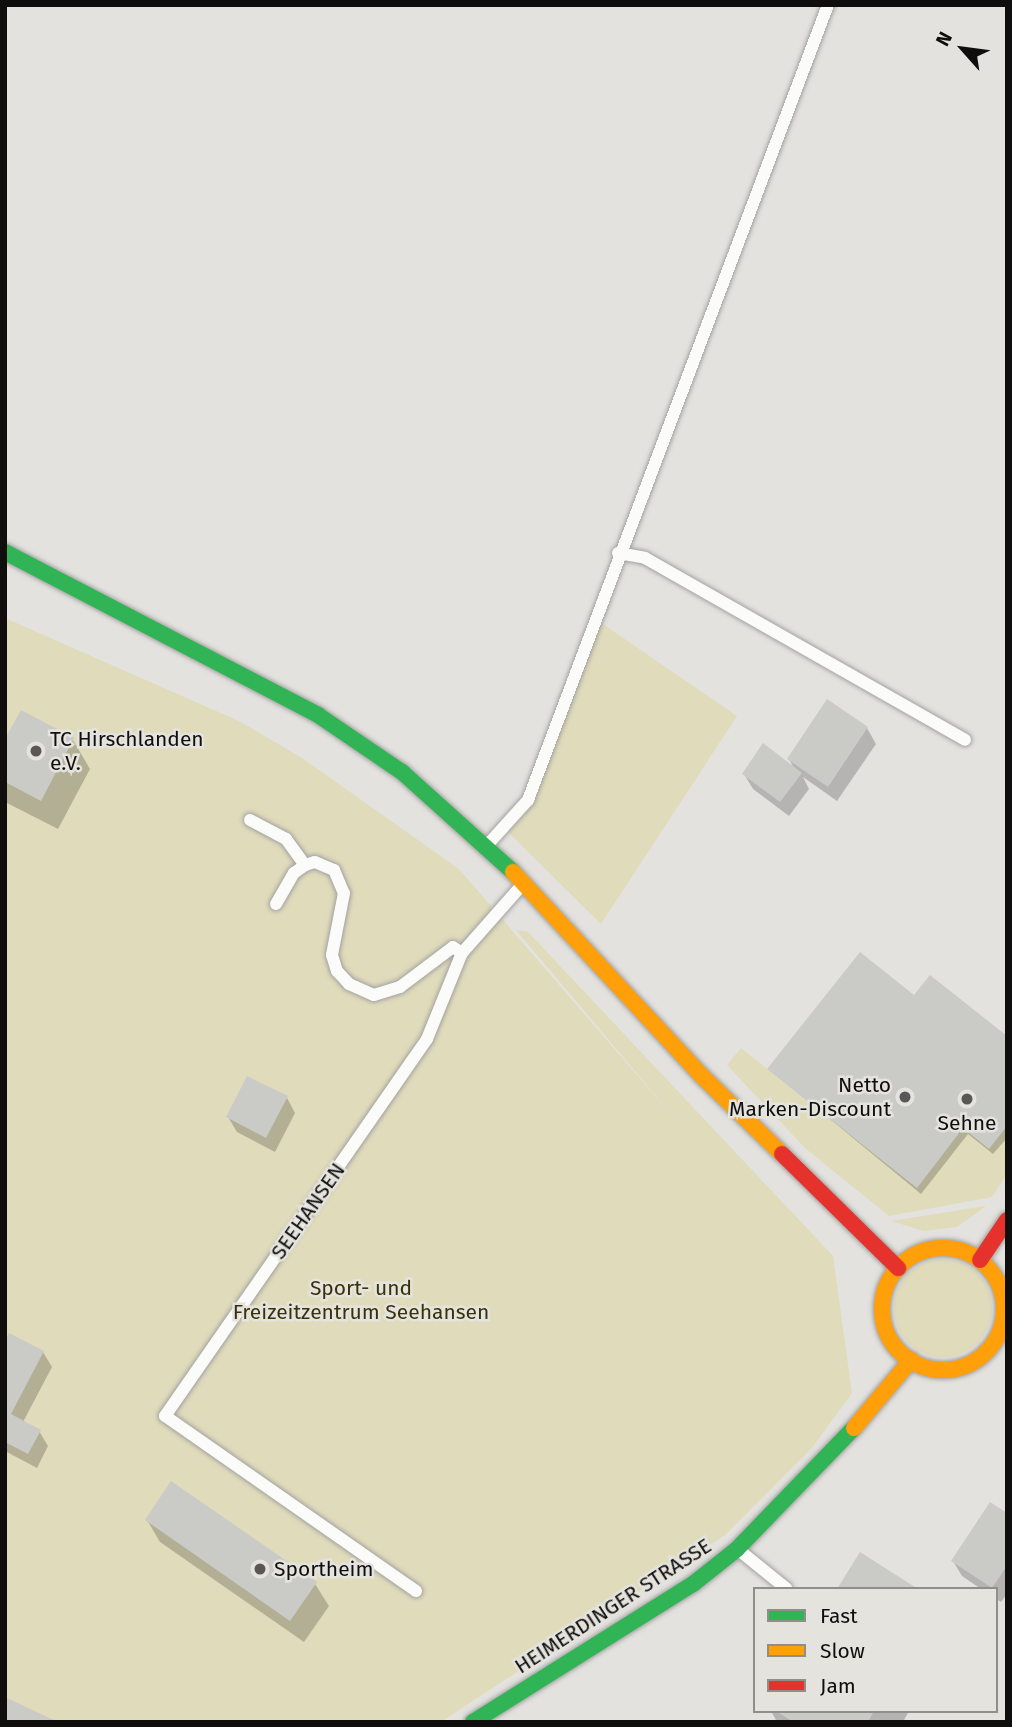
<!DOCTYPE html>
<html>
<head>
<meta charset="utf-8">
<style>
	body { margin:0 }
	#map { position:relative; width:1012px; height:1727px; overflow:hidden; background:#e3e2df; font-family:"Fira Sans",sans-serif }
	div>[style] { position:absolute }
	.green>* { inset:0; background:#e0dbbb }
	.round { border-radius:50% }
	.shadow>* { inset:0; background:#0003 }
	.building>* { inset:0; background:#cacac7 }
	.roads { filter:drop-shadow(0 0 2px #a3a2a0) drop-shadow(0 0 2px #a3a2a0) }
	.lane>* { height:12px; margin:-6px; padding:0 6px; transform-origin:6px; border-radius:6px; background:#fbfbfa }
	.fast>* { height:16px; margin:-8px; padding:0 8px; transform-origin:8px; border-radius:8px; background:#30b455 }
	.slow>* { height:16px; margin:-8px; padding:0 8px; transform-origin:8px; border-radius:8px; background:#ff9f0a }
	.slow>.ring { margin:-8px; padding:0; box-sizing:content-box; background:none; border:16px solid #ff9f0a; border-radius:50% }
	.jam>* { height:16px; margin:-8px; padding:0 8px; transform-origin:8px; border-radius:8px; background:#e5322d }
	.dots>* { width:19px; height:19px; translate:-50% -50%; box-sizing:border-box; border:4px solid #e4e3de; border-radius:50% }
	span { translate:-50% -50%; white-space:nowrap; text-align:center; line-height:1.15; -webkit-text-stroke:5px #e4e3de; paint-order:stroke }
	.poi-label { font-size:21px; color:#0f0e0d }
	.left { translate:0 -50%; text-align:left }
	.right { translate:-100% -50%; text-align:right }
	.street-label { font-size:21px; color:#0f0e0d }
	.park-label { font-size:21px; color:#393208 }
	.frame { position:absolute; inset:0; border:7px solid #0f0e0d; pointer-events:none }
	.legend { position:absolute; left:753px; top:1587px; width:245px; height:126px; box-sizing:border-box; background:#e4e3de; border:2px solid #8f8e8a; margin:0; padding:9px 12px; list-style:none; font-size:21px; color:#0f0e0d }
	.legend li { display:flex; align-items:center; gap:14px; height:35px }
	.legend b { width:35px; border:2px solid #8f8e8a }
	.north { position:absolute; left:928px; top:14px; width:70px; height:70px; -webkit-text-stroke:5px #e4e3de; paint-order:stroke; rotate:298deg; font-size:19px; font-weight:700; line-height:28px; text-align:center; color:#0f0e0d }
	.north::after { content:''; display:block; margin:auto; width:24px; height:32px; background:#0f0e0d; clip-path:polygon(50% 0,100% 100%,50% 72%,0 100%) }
</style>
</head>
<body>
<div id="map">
	<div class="green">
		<i style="clip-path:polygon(5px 618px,241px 722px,302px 758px,459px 869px,682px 1127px,516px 930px,528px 932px,833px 1256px,852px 1393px,812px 1448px,725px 1535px,441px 1722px,5px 1722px)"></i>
		<i style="clip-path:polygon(594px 618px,737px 716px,601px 924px,504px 828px,516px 815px)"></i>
		<i style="clip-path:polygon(741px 1048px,916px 1187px,963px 1128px,989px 1148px,1007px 1126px,1007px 1174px,992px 1197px,889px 1216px,806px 1149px,727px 1065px)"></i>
		<i style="clip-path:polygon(986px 1206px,957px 1227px,924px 1231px,891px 1221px)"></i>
		<i class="round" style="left:894px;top:1259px;width:98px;height:98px"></i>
	</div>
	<div class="shadow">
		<i style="clip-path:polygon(827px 702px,867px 728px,876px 744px,837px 801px,803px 777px,809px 789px,789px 816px,753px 789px,744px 774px,795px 770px,789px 759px)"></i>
		<i style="clip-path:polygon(73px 740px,90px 769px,58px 829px,5px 802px,5px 742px)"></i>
		<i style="clip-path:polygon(915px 997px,1007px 1039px,1007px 1138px,993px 1154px,968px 1134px,921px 1194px,769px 1069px)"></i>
		<i style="clip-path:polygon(287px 1098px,295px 1113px,275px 1152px,237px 1132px,228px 1117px)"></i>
		<i style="clip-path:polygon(5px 1343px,43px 1352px,52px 1367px,23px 1422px,39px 1431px,48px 1446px,37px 1468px,5px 1451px)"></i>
		<i style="clip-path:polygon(1007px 1515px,1007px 1594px,1001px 1602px,996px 1599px,996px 1589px,981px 1589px,962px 1576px,953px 1561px)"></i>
		<i style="clip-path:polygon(147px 1520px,315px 1584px,329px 1606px,304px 1642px,160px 1542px)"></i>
		<i style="clip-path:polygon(771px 1711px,909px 1711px,903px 1722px,777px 1722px)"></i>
	</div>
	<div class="building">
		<i style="clip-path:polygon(827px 699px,868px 727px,828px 787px,787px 759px)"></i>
		<i style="clip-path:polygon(21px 710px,74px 738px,41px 801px,5px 782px,5px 739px)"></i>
		<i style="clip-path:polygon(763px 743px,802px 773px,780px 802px,742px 774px)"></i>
		<i style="clip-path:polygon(860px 952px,914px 995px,930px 975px,1007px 1036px,1007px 1126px,989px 1149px,963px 1128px,917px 1188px,767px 1069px)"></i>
		<i style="clip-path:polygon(247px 1076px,288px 1096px,266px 1138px,226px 1117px)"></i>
		<i style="clip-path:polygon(9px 1333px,44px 1351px,11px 1414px,41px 1430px,28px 1454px,5px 1442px,5px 1340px)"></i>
		<i style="clip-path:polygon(171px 1481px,317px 1582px,290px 1621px,145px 1520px)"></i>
		<i style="clip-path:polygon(990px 1502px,1007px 1513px,1007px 1566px,992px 1588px,951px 1561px)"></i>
		<i style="clip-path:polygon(860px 1552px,918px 1589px,837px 1589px)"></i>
		<i style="clip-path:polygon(5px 1697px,58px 1722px,5px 1722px)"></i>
		<i style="clip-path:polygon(776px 1711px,874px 1711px,868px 1722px,793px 1722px)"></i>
	</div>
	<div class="roads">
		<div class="lane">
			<i style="left:618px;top:553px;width:27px;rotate:10deg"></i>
			<i style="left:645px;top:558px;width:368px;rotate:29.6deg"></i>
			<i style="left:250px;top:820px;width:41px;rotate:27.8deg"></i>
			<i style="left:286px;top:839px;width:32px;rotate:54deg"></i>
			<i style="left:490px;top:842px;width:57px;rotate:-47.9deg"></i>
			<i style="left:528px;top:800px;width:850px;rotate:-69.33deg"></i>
			<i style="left:276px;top:904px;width:36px;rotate:-60deg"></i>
			<i style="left:294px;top:873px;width:14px;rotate:-36deg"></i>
			<i style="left:305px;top:865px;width:10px;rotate:-17deg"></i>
			<i style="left:315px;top:862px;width:21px;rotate:23deg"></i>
			<i style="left:334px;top:870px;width:25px;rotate:67deg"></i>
			<i style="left:344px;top:893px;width:63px;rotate:101deg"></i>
			<i style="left:332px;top:955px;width:17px;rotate:73deg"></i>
			<i style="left:337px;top:971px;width:18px;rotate:47deg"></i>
			<i style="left:349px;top:984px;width:27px;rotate:24deg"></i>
			<i style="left:374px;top:995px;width:27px;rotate:-17deg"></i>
			<i style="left:400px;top:987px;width:66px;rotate:-37deg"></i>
			<i style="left:453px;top:947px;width:11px;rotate:34deg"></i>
			<i style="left:740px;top:1551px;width:60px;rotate:39deg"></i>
			<i style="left:416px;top:1591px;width:306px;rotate:-145.1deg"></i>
			<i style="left:165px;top:1416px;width:459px;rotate:-55.2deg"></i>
			<i style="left:427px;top:1039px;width:93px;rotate:-67.9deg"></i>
			<i style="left:462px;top:953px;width:91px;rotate:-48.6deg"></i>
		</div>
		<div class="fast">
			<i style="left:5px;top:552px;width:353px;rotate:27.5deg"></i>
			<i style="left:318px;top:715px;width:102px;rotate:34.2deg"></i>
			<i style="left:402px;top:772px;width:149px;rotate:42deg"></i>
			<i style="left:473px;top:1722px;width:260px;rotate:-32.1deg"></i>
			<i style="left:693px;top:1584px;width:56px;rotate:-38.5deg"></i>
			<i style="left:737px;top:1549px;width:168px;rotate:-46deg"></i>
		</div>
		<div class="slow">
			<i style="left:513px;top:872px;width:277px;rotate:47.2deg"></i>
			<i style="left:701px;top:1075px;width:113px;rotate:44.3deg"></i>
			<i class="ring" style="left:882px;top:1248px;width:106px;height:106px"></i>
			<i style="left:854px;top:1428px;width:89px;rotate:-50deg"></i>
		</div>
		<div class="jam">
			<i style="left:782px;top:1154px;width:163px;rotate:44.5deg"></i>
			<i style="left:980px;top:1260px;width:48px;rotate:-56deg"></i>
		</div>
	</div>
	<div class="dots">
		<i style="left:36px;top:751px;background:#595856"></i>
		<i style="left:905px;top:1097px;background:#595856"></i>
		<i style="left:967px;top:1099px;background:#595856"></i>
		<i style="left:260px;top:1569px;background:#595856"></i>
	</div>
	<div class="poi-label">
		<span class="left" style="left:50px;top:751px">TC Hirschlanden<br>e.V.</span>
		<span class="right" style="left:891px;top:1097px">Netto<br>Marken-Discount</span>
		<span style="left:967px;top:1123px">Sehne</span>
		<span class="left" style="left:274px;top:1569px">Sportheim</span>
	</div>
	<div class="street-label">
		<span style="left:308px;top:1211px;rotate:-55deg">SEEHANSEN</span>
		<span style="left:613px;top:1606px;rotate:-33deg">HEIMERDINGER STRASSE</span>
	</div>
	<div class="park-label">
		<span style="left:361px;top:1300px">Sport- und<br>Freizeitzentrum Seehansen</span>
	</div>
	<div class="frame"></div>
	<ul class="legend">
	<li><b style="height:9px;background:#30b455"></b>Fast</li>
	<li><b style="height:9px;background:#ff9f0a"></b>Slow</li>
	<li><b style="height:9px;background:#e5322d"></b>Jam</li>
	</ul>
	<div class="north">N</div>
</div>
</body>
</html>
